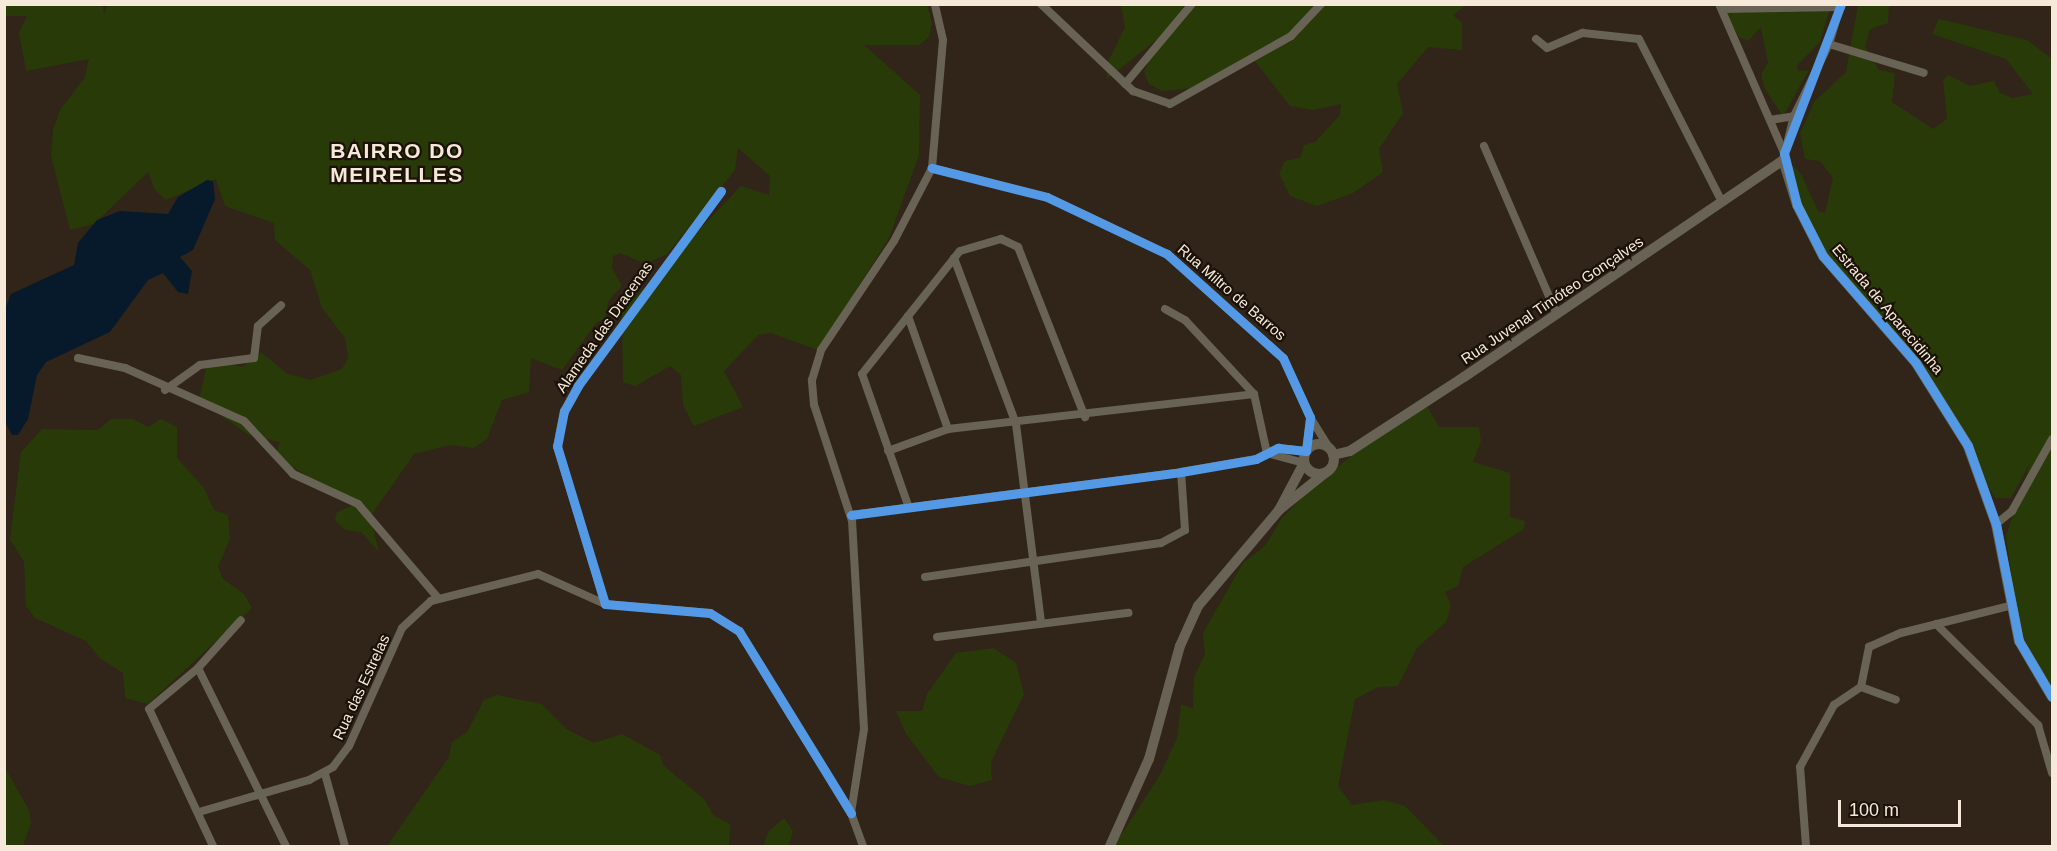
<!DOCTYPE html>
<html>
<head>
<meta charset="utf-8">
<style>
	body { margin:0 }
	#map { position:relative; width:2057px; height:851px; overflow:hidden; background:#302518; font-family:Helvetica,sans-serif }
	div>[style] { position:absolute }
	.green>* { inset:0; background:#293a09 }
	.water>* { inset:0; background:#061a2b }
	.minor>* { height:8px; margin:-4px; padding:0 4px; transform-origin:4px; border-radius:4px; background:#686354 }
	.tertiary>* { height:10px; margin:-5px; padding:0 5px; transform-origin:5px; border-radius:5px; background:#686354 }
	.tertiary>.ring { margin:-5px; padding:0; box-sizing:content-box; background:none; border:10px solid #686354; border-radius:50% }
	.cycleway>* { height:9px; margin:-4.5px; padding:0 4.5px; transform-origin:4.5px; border-radius:4.5px; background:#5399e6 }
	span { translate:-50% -50%; white-space:nowrap; text-align:center; line-height:1.15; -webkit-text-stroke:4.5px #1a1107; paint-order:stroke }
	.street-label { font-size:15px; color:#f6e9da }
	.district-label { font-size:21px; color:#f6e9da; font-weight:700; letter-spacing:1.5px }
	.frame { position:absolute; inset:0; border:6px solid #f6e9da; pointer-events:none }
	.scale { position:absolute; left:1838px; top:800px; width:123px; height:27px; box-sizing:border-box; border:3px solid #f6e9da; border-top:0; padding-left:8px; font-size:18px; line-height:21px; white-space:nowrap; color:#f6e9da; -webkit-text-stroke:4px #1a1107; paint-order:stroke }
</style>
</head>
<body>
<div id="map">
	<div class="green">
		<i style="clip-path:polygon(5px 4px,103px 5px,104px 14px,108px 4px,927px 4px,932px 23px,929px 37px,919px 45px,864px 45px,920px 95px,919px 155px,889px 238px,818px 350px,771px 333px,758px 335px,724px 371px,743px 407px,694px 426px,683px 405px,681px 375px,670px 366px,635px 386px,623px 382px,622px 311px,741px 186px,769px 195px,770px 176px,738px 148px,735px 170px,667px 254px,646px 264px,620px 253px,613px 256px,612px 268px,622px 286px,609px 300px,605px 319px,597px 322px,562px 370px,531px 358px,529px 392px,502px 400px,487px 439px,474px 448px,450px 445px,414px 454px,370px 517px,379px 552px,361px 532px,345px 530px,335px 520px,337px 512px,354px 505px,275px 456px,280px 442px,249px 435px,199px 400px,208px 360px,242px 367px,261px 352px,286px 373px,310px 380px,342px 369px,348px 358px,345px 338px,322px 308px,310px 270px,275px 240px,274px 223px,225px 206px,216px 179px,166px 200px,155px 190px,148px 172px,94px 224px,70px 230px,51px 156px,53px 130px,60px 110px,85px 77px,89px 59px,26px 71px,19px 32px,27px 16px,5px 16px)"></i>
		<i style="clip-path:polygon(1121px 5px,1466px 5px,1453px 15px,1462px 23px,1462px 50px,1428px 47px,1397px 84px,1403px 113px,1379px 149px,1383px 172px,1353px 193px,1317px 206px,1290px 196px,1279px 173px,1285px 161px,1300px 158px,1304px 145px,1315px 142px,1340px 115px,1341px 104px,1313px 110px,1290px 106px,1254px 60px,1193px 88px,1162px 91px,1149px 84px,1144px 72px,1160px 37px,1107px 79px,1107px 64px,1125px 27px)"></i>
		<i style="clip-path:polygon(1720px 5px,1831px 5px,1820px 42px,1797px 65px,1798px 71px,1809px 70px,1783px 116px,1765px 89px,1761px 74px,1768px 63px,1761px 27px,1748px 41px,1739px 37px)"></i>
		<i style="clip-path:polygon(1858px 5px,1889px 5px,1888px 23px,1870px 29px,1865px 46px,1879px 70px,1895px 73px,1892px 102px,1933px 129px,1947px 119px,1943px 80px,1948px 75px,1970px 86px,1994px 81px,2000px 93px,2012px 98px,2033px 94px,2006px 59px,1932px 34px,1939px 19px,2027px 40px,2052px 59px,2052px 692px,2018px 627px,2006px 536px,2031px 461px,2011px 498px,1995px 498px,1917px 364px,1816px 249px,1785px 158px,1801px 174px,1818px 211px,1825px 213px,1833px 178px,1820px 161px,1805px 159px,1800px 133px,1815px 101px,1846px 72px)"></i>
		<i style="clip-path:polygon(1427px 406px,1439px 427px,1479px 427px,1481px 441px,1473px 462px,1510px 473px,1510px 517px,1525px 521px,1524px 529px,1463px 567px,1458px 586px,1445px 592px,1451px 606px,1446px 622px,1417px 648px,1398px 686px,1378px 687px,1355px 699px,1338px 786px,1352px 805px,1384px 800px,1405px 806px,1444px 846px,1114px 846px,1160px 775px,1177px 738px,1181px 704px,1193px 709px,1194px 677px,1205px 654px,1203px 633px,1243px 563px,1265px 546px,1282px 518px,1316px 484px,1378px 435px)"></i>
		<i style="clip-path:polygon(111px 419px,133px 419px,148px 427px,161px 419px,177px 427px,177px 458px,204px 488px,214px 510px,228px 515px,230px 538px,218px 567px,223px 579px,244px 594px,252px 608px,148px 704px,125px 698px,123px 673px,101px 659px,86px 641px,35px 618px,26px 606px,24px 562px,10px 539px,21px 452px,42px 429px,98px 430px)"></i>
		<i style="clip-path:polygon(994px 648px,1016px 663px,1024px 694px,991px 762px,992px 780px,970px 786px,939px 777px,906px 734px,896px 711px,922px 711px,927px 694px,956px 653px)"></i>
		<i style="clip-path:polygon(497px 695px,541px 704px,566px 729px,594px 743px,622px 734px,660px 755px,663px 765px,704px 799px,714px 816px,730px 824px,729px 846px,387px 846px,449px 757px,452px 742px,467px 732px,484px 700px)"></i>
		<i style="clip-path:polygon(5px 768px,29px 810px,31px 823px,23px 846px,5px 846px)"></i>
		<i style="clip-path:polygon(784px 818px,793px 831px,789px 845px,763px 846px,768px 832px)"></i>
	</div>
	<div class="water">
		<i style="clip-path:polygon(207px 180px,213px 181px,215px 199px,193px 250px,180px 257px,192px 271px,188px 294px,178px 292px,163px 273px,148px 280px,110px 332px,46px 362px,37px 375px,28px 419px,18px 435px,12px 435px,4px 420px,4px 312px,11px 294px,74px 265px,78px 243px,97px 220px,120px 211px,168px 214px,178px 197px)"></i>
	</div>
	<div class="minor">
		<i style="left:1041px;top:4px;width:127px;rotate:43.4deg"></i>
		<i style="left:1133px;top:91px;width:39px;rotate:19deg"></i>
		<i style="left:1170px;top:104px;width:139px;rotate:-29.3deg"></i>
		<i style="left:1291px;top:36px;width:44px;rotate:-46.8deg"></i>
		<i style="left:1719px;top:4px;width:163px;rotate:66.4deg"></i>
		<i style="left:1722px;top:9px;width:119px;rotate:-1deg"></i>
		<i style="left:1536px;top:39px;width:14px;rotate:39deg"></i>
		<i style="left:1547px;top:48px;width:39px;rotate:-23deg"></i>
		<i style="left:1583px;top:33px;width:56px;rotate:6.1deg"></i>
		<i style="left:1639px;top:39px;width:178px;rotate:63deg"></i>
		<i style="left:1829px;top:44px;width:99px;rotate:17deg"></i>
		<i style="left:1125px;top:84px;width:104px;rotate:-50.1deg"></i>
		<i style="left:1770px;top:120px;width:24px;rotate:-9deg"></i>
		<i style="left:1484px;top:146px;width:181px;rotate:66.6deg"></i>
		<i style="left:1783px;top:160px;width:45px;rotate:-76deg"></i>
		<i style="left:1794px;top:116px;width:80px;rotate:-64.1deg"></i>
		<i style="left:1829px;top:44px;width:42px;rotate:-73.3deg"></i>
		<i style="left:721px;top:191px;width:242px;rotate:126.3deg"></i>
		<i style="left:578px;top:386px;width:29px;rotate:119deg"></i>
		<i style="left:564px;top:411px;width:36px;rotate:101deg"></i>
		<i style="left:557px;top:446px;width:165px;rotate:73.1deg"></i>
		<i style="left:605px;top:604px;width:105px;rotate:4.9deg"></i>
		<i style="left:710px;top:613px;width:34px;rotate:32deg"></i>
		<i style="left:739px;top:631px;width:214px;rotate:58.4deg"></i>
		<i style="left:954px;top:258px;width:177px;rotate:69.5deg"></i>
		<i style="left:1016px;top:424px;width:201px;rotate:82.8deg"></i>
		<i style="left:1165px;top:309px;width:23px;rotate:29deg"></i>
		<i style="left:1185px;top:320px;width:101px;rotate:47deg"></i>
		<i style="left:1254px;top:394px;width:60px;rotate:77.6deg"></i>
		<i style="left:908px;top:316px;width:120px;rotate:70.5deg"></i>
		<i style="left:78px;top:358px;width:48px;rotate:12deg"></i>
		<i style="left:125px;top:368px;width:130px;rotate:24deg"></i>
		<i style="left:244px;top:421px;width:72px;rotate:47.2deg"></i>
		<i style="left:293px;top:474px;width:72px;rotate:24.8deg"></i>
		<i style="left:358px;top:504px;width:123px;rotate:49.6deg"></i>
		<i style="left:165px;top:390px;width:43px;rotate:-35.5deg"></i>
		<i style="left:200px;top:365px;width:54px;rotate:-7.4deg"></i>
		<i style="left:254px;top:358px;width:32px;rotate:-83deg"></i>
		<i style="left:258px;top:326px;width:31px;rotate:-42deg"></i>
		<i style="left:1310px;top:417px;width:36px;rotate:58deg"></i>
		<i style="left:888px;top:451px;width:64px;rotate:-20.1deg"></i>
		<i style="left:948px;top:429px;width:308px;rotate:-6.5deg"></i>
		<i style="left:1267px;top:453px;width:38px;rotate:15deg"></i>
		<i style="left:909px;top:508px;width:142px;rotate:-109.3deg"></i>
		<i style="left:862px;top:374px;width:157px;rotate:-51.5deg"></i>
		<i style="left:960px;top:251px;width:43px;rotate:-16.3deg"></i>
		<i style="left:1001px;top:239px;width:19px;rotate:25deg"></i>
		<i style="left:1018px;top:247px;width:183px;rotate:68.5deg"></i>
		<i style="left:851px;top:515px;width:333px;rotate:-7.4deg"></i>
		<i style="left:1181px;top:472px;width:76px;rotate:-9.8deg"></i>
		<i style="left:1256px;top:459px;width:25px;rotate:-27deg"></i>
		<i style="left:1278px;top:448px;width:28px;rotate:6deg"></i>
		<i style="left:1306px;top:451px;width:34px;rotate:-83deg"></i>
		<i style="left:1310px;top:417px;width:65px;rotate:-114.6deg"></i>
		<i style="left:1283px;top:358px;width:156px;rotate:-138.1deg"></i>
		<i style="left:1167px;top:254px;width:133px;rotate:-154.6deg"></i>
		<i style="left:1047px;top:197px;width:119px;rotate:-165.8deg"></i>
		<i style="left:1996px;top:524px;width:21px;rotate:-39deg"></i>
		<i style="left:2012px;top:511px;width:82px;rotate:-60.9deg"></i>
		<i style="left:925px;top:577px;width:238px;rotate:-8.2deg"></i>
		<i style="left:1161px;top:543px;width:27px;rotate:-28deg"></i>
		<i style="left:1185px;top:530px;width:58px;rotate:-93.9deg"></i>
		<i style="left:1936px;top:624px;width:144px;rotate:44.7deg"></i>
		<i style="left:2038px;top:725px;width:50px;rotate:73.7deg"></i>
		<i style="left:937px;top:637px;width:193px;rotate:-7.2deg"></i>
		<i style="left:198px;top:668px;width:199px;rotate:63.7deg"></i>
		<i style="left:1861px;top:687px;width:37px;rotate:20deg"></i>
		<i style="left:325px;top:774px;width:75px;rotate:74.5deg"></i>
		<i style="left:199px;top:812px;width:115px;rotate:-16.2deg"></i>
		<i style="left:309px;top:780px;width:27px;rotate:-28deg"></i>
		<i style="left:333px;top:767px;width:26px;rotate:-53deg"></i>
		<i style="left:349px;top:746px;width:129px;rotate:-65.8deg"></i>
		<i style="left:402px;top:628px;width:40px;rotate:-43deg"></i>
		<i style="left:431px;top:601px;width:110px;rotate:-14.2deg"></i>
		<i style="left:538px;top:574px;width:73px;rotate:24.1deg"></i>
		<i style="left:213px;top:846px;width:151px;rotate:-115deg"></i>
		<i style="left:149px;top:709px;width:64px;rotate:-39.9deg"></i>
		<i style="left:198px;top:668px;width:64px;rotate:-48.1deg"></i>
		<i style="left:863px;top:846px;width:35px;rotate:-110deg"></i>
		<i style="left:851px;top:813px;width:85px;rotate:-81.2deg"></i>
		<i style="left:864px;top:729px;width:208px;rotate:-93.3deg"></i>
		<i style="left:852px;top:521px;width:122px;rotate:-108.1deg"></i>
		<i style="left:814px;top:405px;width:25px;rotate:-95deg"></i>
		<i style="left:812px;top:380px;width:31px;rotate:-73deg"></i>
		<i style="left:821px;top:350px;width:131px;rotate:-56.2deg"></i>
		<i style="left:894px;top:241px;width:82px;rotate:-62.5deg"></i>
		<i style="left:932px;top:168px;width:128px;rotate:-85.1deg"></i>
		<i style="left:943px;top:40px;width:37px;rotate:-103deg"></i>
		<i style="left:1806px;top:846px;width:79px;rotate:-94.3deg"></i>
		<i style="left:1800px;top:767px;width:71px;rotate:-61.3deg"></i>
		<i style="left:1834px;top:705px;width:32px;rotate:-34deg"></i>
		<i style="left:1861px;top:687px;width:41px;rotate:-78.7deg"></i>
		<i style="left:1869px;top:647px;width:35px;rotate:-24deg"></i>
		<i style="left:1901px;top:633px;width:111px;rotate:-14deg"></i>
	</div>
	<div class="tertiary">
		<i class="ring" style="left:1304px;top:444px;width:20px;height:20px"></i>
		<i style="left:1333px;top:455px;width:17px;rotate:-13deg"></i>
		<i style="left:1350px;top:451px;width:136px;rotate:-33deg"></i>
		<i style="left:1464px;top:377px;width:386px;rotate:-34.2deg"></i>
		<i style="left:1783px;top:160px;width:47px;rotate:72.7deg"></i>
		<i style="left:1797px;top:205px;width:57px;rotate:63deg"></i>
		<i style="left:1823px;top:256px;width:142px;rotate:49deg"></i>
		<i style="left:1916px;top:363px;width:98px;rotate:57.9deg"></i>
		<i style="left:1968px;top:446px;width:83px;rotate:70.3deg"></i>
		<i style="left:1996px;top:524px;width:119px;rotate:78.9deg"></i>
		<i style="left:2019px;top:641px;width:65px;rotate:59.5deg"></i>
		<i style="left:1279px;top:510px;width:59px;rotate:-38.8deg"></i>
		<i style="left:1110px;top:846px;width:95px;rotate:-65.9deg"></i>
		<i style="left:1149px;top:759px;width:117px;rotate:-74.7deg"></i>
		<i style="left:1180px;top:646px;width:44px;rotate:-65.8deg"></i>
		<i style="left:1198px;top:606px;width:126px;rotate:-49.8deg"></i>
		<i style="left:1279px;top:510px;width:53px;rotate:-62deg"></i>
	</div>
	<div class="cycleway">
		<i style="left:1841px;top:4px;width:160px;rotate:110.9deg"></i>
		<i style="left:1784px;top:153px;width:54px;rotate:76deg"></i>
		<i style="left:1797px;top:205px;width:57px;rotate:63deg"></i>
		<i style="left:1823px;top:256px;width:142px;rotate:49deg"></i>
		<i style="left:1916px;top:363px;width:98px;rotate:57.9deg"></i>
		<i style="left:1968px;top:446px;width:83px;rotate:70.3deg"></i>
		<i style="left:1996px;top:524px;width:119px;rotate:78.9deg"></i>
		<i style="left:2019px;top:641px;width:65px;rotate:59.5deg"></i>
		<i style="left:721px;top:191px;width:242px;rotate:126.3deg"></i>
		<i style="left:578px;top:386px;width:29px;rotate:119deg"></i>
		<i style="left:564px;top:411px;width:36px;rotate:101deg"></i>
		<i style="left:557px;top:446px;width:165px;rotate:73.1deg"></i>
		<i style="left:605px;top:604px;width:105px;rotate:4.9deg"></i>
		<i style="left:710px;top:613px;width:34px;rotate:32deg"></i>
		<i style="left:739px;top:631px;width:214px;rotate:58.4deg"></i>
		<i style="left:851px;top:515px;width:333px;rotate:-7.4deg"></i>
		<i style="left:1181px;top:472px;width:76px;rotate:-9.8deg"></i>
		<i style="left:1256px;top:459px;width:25px;rotate:-27deg"></i>
		<i style="left:1278px;top:448px;width:28px;rotate:6deg"></i>
		<i style="left:1306px;top:451px;width:34px;rotate:-83deg"></i>
		<i style="left:1310px;top:417px;width:65px;rotate:-114.6deg"></i>
		<i style="left:1283px;top:358px;width:156px;rotate:-138.1deg"></i>
		<i style="left:1167px;top:254px;width:133px;rotate:-154.6deg"></i>
		<i style="left:1047px;top:197px;width:119px;rotate:-165.8deg"></i>
	</div>
	<div class="street-label">
		<span style="left:1232px;top:292px;rotate:41deg">Rua Miltro de Barros</span>
		<span style="left:1552px;top:300px;rotate:-34deg">Rua Juvenal Timóteo Gonçalves</span>
		<span style="left:1888px;top:309px;rotate:50deg">Estrada de Aparecidinha</span>
		<span style="left:604px;top:327px;rotate:-55deg">Alameda das Dracenas</span>
		<span style="left:361px;top:687px;rotate:-65deg">Rua das Estrelas</span>
	</div>
	<div class="district-label">
		<span style="left:397px;top:163px">BAIRRO DO<br>MEIRELLES</span>
	</div>
	<div class="frame"></div>
	<div class="scale">100 m</div>
</div>
</body>
</html>
